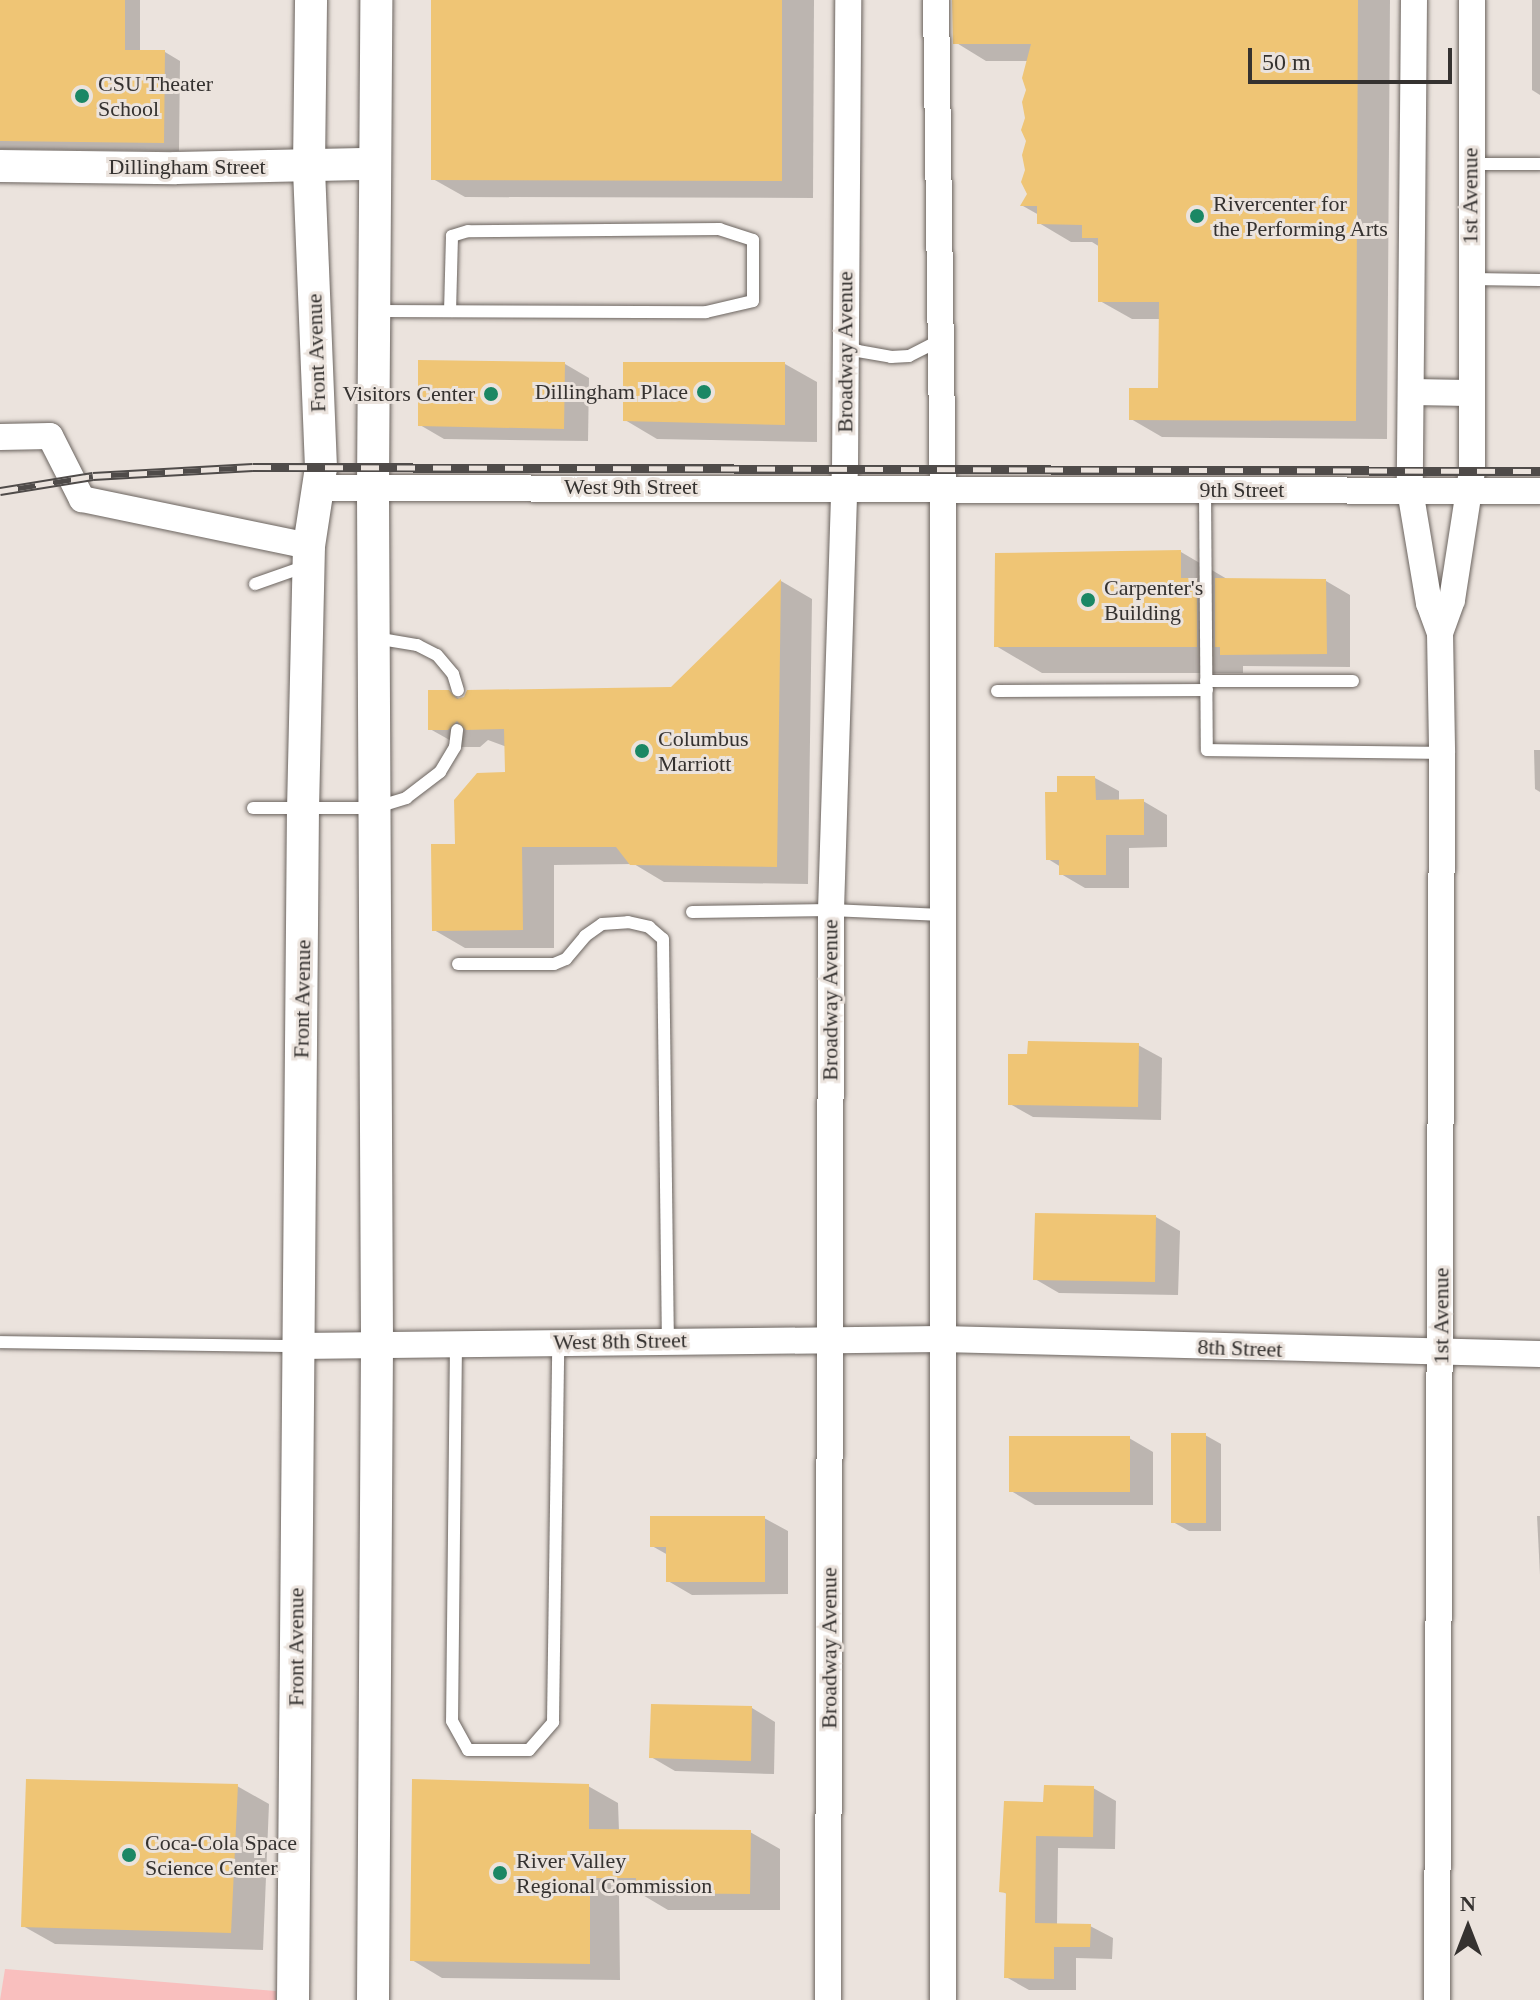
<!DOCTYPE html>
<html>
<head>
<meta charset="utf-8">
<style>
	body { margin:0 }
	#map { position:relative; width:1540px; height:2000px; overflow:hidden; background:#ebe3dd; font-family:Georgia,serif }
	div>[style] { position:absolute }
	.green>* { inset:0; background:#f9bfbe }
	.shadow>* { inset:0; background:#0003 }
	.building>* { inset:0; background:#efc575 }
	.roads { filter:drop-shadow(0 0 2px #6b645f) drop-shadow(0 0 2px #6b645f) }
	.service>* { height:12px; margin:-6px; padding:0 6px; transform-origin:6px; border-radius:6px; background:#fff }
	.minor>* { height:26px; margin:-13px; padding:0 13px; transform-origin:13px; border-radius:13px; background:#fff }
	.tertiary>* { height:32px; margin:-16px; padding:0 16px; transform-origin:16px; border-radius:16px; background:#fff }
	.rail>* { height:9px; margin-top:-4.5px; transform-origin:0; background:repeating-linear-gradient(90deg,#ebe3dd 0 18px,#4f4b49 0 36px); box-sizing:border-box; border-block:2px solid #4f4b49 }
	.dots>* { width:22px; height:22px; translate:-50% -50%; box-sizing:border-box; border:4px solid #ebe3dd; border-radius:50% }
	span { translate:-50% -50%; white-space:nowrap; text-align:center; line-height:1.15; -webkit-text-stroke:6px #ebe3dd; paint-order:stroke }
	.poi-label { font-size:22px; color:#353230 }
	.left { translate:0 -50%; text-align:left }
	.right { translate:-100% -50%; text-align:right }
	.street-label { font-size:22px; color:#353230 }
	.north { position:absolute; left:1428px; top:1888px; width:80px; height:80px; -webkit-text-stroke:6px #ebe3dd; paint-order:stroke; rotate:0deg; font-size:22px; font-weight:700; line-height:32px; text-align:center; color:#353230 }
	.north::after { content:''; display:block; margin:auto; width:28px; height:36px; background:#353230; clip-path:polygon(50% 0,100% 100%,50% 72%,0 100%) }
	.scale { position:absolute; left:1248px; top:48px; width:204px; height:36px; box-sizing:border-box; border:4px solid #353230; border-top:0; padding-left:10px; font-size:24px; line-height:28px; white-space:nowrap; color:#353230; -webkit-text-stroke:6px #ebe3dd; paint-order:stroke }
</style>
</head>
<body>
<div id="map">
	<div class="green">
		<i style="clip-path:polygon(5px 1969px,276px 1991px,276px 2000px,0 2000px)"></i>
	</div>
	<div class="shadow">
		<i style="clip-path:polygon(0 0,140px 0,140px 52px,165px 52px,180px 61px,179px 151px,0 149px)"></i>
		<i style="clip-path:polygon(433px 0,814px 0,813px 198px,465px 197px,433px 179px)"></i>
		<i style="clip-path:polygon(1042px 0,1390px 0,1387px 439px,1162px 437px,1131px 419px,1160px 390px,1161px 319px,1132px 319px,1100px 301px,1100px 247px,1092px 242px,1071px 242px,1039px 223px,1039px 215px,1023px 206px,1029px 194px,1029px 61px,986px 61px,955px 42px)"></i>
		<i style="clip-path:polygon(1532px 0,1540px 0,1540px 95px,1532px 90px)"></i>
		<i style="clip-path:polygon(565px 364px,589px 378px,588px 441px,444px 439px,420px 425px)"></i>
		<i style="clip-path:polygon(785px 364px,817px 382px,817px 442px,657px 439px,625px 420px)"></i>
		<i style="clip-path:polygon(1181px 552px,1227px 579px,1326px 581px,1350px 595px,1350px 667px,1243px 666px,1243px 673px,1042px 673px,996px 646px)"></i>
		<i style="clip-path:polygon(781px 581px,812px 599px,808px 884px,664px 882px,634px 864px,554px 865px,554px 948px,465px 948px,434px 930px,507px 774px,507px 747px,488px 740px,480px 747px,462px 747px,430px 729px,448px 692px,461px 700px,672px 689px)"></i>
		<i style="clip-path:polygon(1534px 750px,1540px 750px,1540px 792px,1535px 789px)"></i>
		<i style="clip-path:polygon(1095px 778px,1119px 791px,1119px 801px,1143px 801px,1167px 815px,1167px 847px,1129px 848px,1129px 888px,1085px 888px,1061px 874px,1061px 867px,1048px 859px,1059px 794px)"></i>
		<i style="clip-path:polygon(1138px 1045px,1162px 1058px,1161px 1120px,1033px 1117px,1010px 1104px,1029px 1056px)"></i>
		<i style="clip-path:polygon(1156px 1217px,1180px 1231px,1178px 1295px,1059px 1293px,1035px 1279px)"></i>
		<i style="clip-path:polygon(1205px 1435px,1221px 1444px,1221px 1531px,1189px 1531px,1173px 1522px)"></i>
		<i style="clip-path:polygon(1129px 1438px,1153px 1452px,1153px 1505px,1035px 1505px,1011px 1491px)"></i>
		<i style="clip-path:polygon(1537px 1516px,1540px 1516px,1540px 1575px)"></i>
		<i style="clip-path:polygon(764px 1518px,788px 1531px,788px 1594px,692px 1595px,668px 1581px,668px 1555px,652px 1546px)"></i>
		<i style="clip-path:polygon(752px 1708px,775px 1722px,774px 1774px,675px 1771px,651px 1757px)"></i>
		<i style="clip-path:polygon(237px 1786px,269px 1804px,263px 1950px,55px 1944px,23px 1926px)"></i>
		<i style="clip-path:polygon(588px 1786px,618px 1803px,619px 1831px,750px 1832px,780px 1849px,780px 1910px,668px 1910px,641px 1894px,619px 1894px,620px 1980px,442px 1978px,412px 1960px)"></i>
		<i style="clip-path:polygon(1093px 1788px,1116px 1801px,1115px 1849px,1058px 1848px,1057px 1925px,1090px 1926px,1113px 1938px,1112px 1959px,1076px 1958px,1076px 1990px,1029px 1990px,1006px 1977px,1008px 1895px,1002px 1891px,1045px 1804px)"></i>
	</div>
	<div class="building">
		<i style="clip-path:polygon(0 0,125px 0,125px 50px,165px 50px,164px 143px,0 141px)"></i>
		<i style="clip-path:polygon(431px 0,782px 0,782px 181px,431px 180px)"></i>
		<i style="clip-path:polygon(952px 0,1358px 0,1356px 421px,1129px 420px,1129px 388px,1158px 388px,1159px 302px,1098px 302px,1098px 238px,1082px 238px,1082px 225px,1037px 224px,1037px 206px,1020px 206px,1027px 194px,1021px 182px,1025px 170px,1022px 155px,1026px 141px,1021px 130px,1025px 118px,1022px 102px,1026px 90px,1022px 78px,1031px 44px,953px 44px)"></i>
		<i style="clip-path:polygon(418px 360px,565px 362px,564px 429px,418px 426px)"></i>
		<i style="clip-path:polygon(623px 362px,785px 362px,785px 425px,623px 421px)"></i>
		<i style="clip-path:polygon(1181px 550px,1181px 578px,1197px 578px,1197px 647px,994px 647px,995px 553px)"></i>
		<i style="clip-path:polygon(1215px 578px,1326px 579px,1327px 654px,1220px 655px,1220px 647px,1215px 647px)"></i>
		<i style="clip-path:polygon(781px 579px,777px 867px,630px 865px,616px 847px,522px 847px,523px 930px,432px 931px,431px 844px,455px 844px,454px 800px,477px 773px,505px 772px,504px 729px,466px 730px,457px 721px,448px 730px,428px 730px,428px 690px,449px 690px,457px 699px,464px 697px,467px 690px,671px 687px)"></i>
		<i style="clip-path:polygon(1057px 776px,1095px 776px,1096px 800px,1144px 799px,1144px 835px,1106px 835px,1106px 875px,1059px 875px,1059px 860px,1046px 860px,1045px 792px,1057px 792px)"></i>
		<i style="clip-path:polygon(1028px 1041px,1139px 1043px,1138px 1107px,1008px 1105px,1008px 1054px,1027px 1054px)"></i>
		<i style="clip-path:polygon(1035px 1213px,1156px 1215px,1155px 1282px,1033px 1280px)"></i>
		<i style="clip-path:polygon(1171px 1433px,1206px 1433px,1206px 1523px,1171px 1523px)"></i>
		<i style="clip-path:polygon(1009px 1436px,1130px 1436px,1130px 1492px,1009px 1492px)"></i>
		<i style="clip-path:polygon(650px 1516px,765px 1516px,765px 1582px,666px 1582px,666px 1547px,650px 1547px)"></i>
		<i style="clip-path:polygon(651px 1704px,752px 1706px,751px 1761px,649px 1758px)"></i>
		<i style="clip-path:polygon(26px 1779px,238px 1784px,231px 1933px,21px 1927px)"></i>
		<i style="clip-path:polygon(412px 1779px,589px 1784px,589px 1829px,751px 1830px,750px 1894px,636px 1893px,636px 1878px,590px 1878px,590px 1964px,410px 1961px)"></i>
		<i style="clip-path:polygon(1044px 1785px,1094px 1786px,1093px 1837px,1036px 1836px,1035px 1923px,1091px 1924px,1090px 1947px,1054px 1947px,1054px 1979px,1004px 1978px,1006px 1893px,999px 1892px,1004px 1801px,1043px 1802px)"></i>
	</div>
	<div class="roads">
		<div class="service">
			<i style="left:1470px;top:164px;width:70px"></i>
			<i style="left:1471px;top:279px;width:69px;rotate:0.8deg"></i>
			<i style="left:377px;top:311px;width:329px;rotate:0.2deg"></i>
			<i style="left:706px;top:312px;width:48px;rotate:-13.2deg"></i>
			<i style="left:753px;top:301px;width:61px;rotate:-90deg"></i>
			<i style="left:753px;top:240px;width:35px;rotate:-162deg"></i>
			<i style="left:720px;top:229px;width:252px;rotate:179.5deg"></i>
			<i style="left:468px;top:231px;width:17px;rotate:163deg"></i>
			<i style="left:452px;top:236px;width:75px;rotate:91.5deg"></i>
			<i style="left:845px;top:344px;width:15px;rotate:28deg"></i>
			<i style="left:858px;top:351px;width:34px;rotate:10deg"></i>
			<i style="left:891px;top:357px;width:18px;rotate:-3deg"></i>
			<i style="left:909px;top:356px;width:35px;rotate:-27deg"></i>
			<i style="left:1205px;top:490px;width:260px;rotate:89.6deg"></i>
			<i style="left:1207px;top:750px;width:235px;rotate:0.7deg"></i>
			<i style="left:255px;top:584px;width:54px;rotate:-19.4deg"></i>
			<i style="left:375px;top:638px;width:43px;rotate:9.5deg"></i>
			<i style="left:417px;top:645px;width:22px;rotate:27deg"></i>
			<i style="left:437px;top:655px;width:25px;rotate:50deg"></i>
			<i style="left:453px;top:674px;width:17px;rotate:73deg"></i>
			<i style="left:1206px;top:681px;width:147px"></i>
			<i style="left:997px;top:691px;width:210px;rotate:-0.3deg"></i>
			<i style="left:253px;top:808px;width:121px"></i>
			<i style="left:374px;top:808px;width:34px;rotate:-17deg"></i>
			<i style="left:406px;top:798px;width:43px;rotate:-37.4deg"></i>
			<i style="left:440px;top:772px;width:29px;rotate:-59deg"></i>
			<i style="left:455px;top:747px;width:17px;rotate:-83deg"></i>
			<i style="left:692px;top:912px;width:139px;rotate:-0.8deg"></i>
			<i style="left:831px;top:910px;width:111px;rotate:2.6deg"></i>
			<i style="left:458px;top:964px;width:96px"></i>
			<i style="left:554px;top:964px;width:13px;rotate:-23deg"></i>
			<i style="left:566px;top:959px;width:30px;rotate:-50deg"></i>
			<i style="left:585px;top:936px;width:21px;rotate:-35deg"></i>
			<i style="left:602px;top:924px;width:26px;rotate:-4deg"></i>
			<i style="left:628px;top:922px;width:22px;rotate:13deg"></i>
			<i style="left:649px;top:927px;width:18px;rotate:41deg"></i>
			<i style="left:663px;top:939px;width:402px;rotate:89.3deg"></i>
			<i style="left:0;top:1342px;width:298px;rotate:0.8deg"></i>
			<i style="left:456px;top:1343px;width:378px;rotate:90.6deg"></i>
			<i style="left:452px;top:1721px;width:33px;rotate:61deg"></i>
			<i style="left:468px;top:1750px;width:61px"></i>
			<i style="left:529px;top:1750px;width:37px;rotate:-49deg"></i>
			<i style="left:553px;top:1722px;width:380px;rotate:-89.2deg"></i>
		</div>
		<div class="minor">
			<i style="left:936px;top:0;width:489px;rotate:89.2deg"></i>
			<i style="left:943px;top:489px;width:1511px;rotate:90deg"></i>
			<i style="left:1414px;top:0;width:490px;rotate:90.5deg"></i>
			<i style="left:1410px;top:490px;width:115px;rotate:80.5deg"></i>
			<i style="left:1429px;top:603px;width:32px;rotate:70deg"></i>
			<i style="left:1440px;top:633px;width:120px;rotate:89deg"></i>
			<i style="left:1442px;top:753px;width:1247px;rotate:90.23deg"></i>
			<i style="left:1412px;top:392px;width:57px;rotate:1deg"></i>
			<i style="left:0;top:437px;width:50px;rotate:-1.1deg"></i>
			<i style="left:50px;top:436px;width:71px;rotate:63.1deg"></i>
			<i style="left:82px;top:499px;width:232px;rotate:11.7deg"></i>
			<i style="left:320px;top:488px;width:1220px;rotate:0.14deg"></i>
			<i style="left:1440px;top:633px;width:35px;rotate:-70deg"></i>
			<i style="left:1452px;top:600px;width:131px;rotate:-81.2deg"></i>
			<i style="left:1472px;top:471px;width:471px;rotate:-90deg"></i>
			<i style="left:298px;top:1346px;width:643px;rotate:-0.62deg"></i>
			<i style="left:941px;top:1339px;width:599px;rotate:1.43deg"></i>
			<i style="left:828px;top:2000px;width:1090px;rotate:-89.84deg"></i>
			<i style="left:831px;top:910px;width:440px;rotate:-88.2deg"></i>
			<i style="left:845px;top:470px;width:470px;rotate:-89.6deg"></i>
		</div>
		<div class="tertiary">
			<i style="left:0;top:166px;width:176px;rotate:0.7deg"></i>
			<i style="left:176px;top:168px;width:198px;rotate:-1.2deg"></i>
			<i style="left:293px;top:2000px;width:1190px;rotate:-89.52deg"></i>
			<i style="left:303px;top:810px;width:264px;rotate:-88.7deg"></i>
			<i style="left:309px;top:546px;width:79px;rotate:-81.3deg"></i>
			<i style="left:321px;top:468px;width:301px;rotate:-92.3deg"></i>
			<i style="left:309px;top:167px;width:167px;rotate:-89.3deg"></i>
			<i style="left:373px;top:2000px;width:658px;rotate:-89.65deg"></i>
			<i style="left:377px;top:1342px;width:856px;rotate:-90.27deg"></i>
			<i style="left:373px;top:486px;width:486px;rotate:-89.6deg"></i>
		</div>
	</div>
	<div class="rail">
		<i style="left:0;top:491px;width:94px;rotate:-9.2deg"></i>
		<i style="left:93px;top:476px;width:160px;rotate:-3.2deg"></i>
		<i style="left:253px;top:467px;width:1287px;rotate:0.18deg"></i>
	</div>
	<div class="dots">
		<i style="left:82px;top:96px;background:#1b8764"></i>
		<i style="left:1197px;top:216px;background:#1b8764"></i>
		<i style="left:704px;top:392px;background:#1b8764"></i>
		<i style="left:491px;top:394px;background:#1b8764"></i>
		<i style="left:1088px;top:600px;background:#1b8764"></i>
		<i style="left:642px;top:751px;background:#1b8764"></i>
		<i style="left:129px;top:1855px;background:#1b8764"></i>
		<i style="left:500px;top:1873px;background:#1b8764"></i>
	</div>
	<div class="poi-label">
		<span class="left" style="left:98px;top:96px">CSU Theater<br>School</span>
		<span class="left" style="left:1213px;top:216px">Rivercenter for<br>the Performing Arts</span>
		<span class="right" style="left:688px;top:392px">Dillingham Place</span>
		<span class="right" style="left:475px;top:394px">Visitors Center</span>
		<span class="left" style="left:1104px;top:600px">Carpenter's<br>Building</span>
		<span class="left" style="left:658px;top:751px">Columbus<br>Marriott</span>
		<span class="left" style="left:145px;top:1855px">Coca-Cola Space<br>Science Center</span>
		<span class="left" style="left:516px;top:1873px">River Valley<br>Regional Commission</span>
	</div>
	<div class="street-label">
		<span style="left:187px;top:167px">Dillingham Street</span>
		<span style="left:1470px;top:196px;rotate:-90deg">1st Avenue</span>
		<span style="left:845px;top:352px;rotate:-90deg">Broadway Avenue</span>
		<span style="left:316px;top:353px;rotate:-92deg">Front Avenue</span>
		<span style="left:631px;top:487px">West 9th Street</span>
		<span style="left:1242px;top:490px">9th Street</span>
		<span style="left:302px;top:999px;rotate:-89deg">Front Avenue</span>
		<span style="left:830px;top:1000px;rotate:-90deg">Broadway Avenue</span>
		<span style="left:1441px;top:1316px;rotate:-90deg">1st Avenue</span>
		<span style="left:620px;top:1341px;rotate:-1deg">West 8th Street</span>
		<span style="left:1240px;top:1348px;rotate:2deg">8th Street</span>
		<span style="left:296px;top:1647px;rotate:-90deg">Front Avenue</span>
		<span style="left:829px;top:1648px;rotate:-90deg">Broadway Avenue</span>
	</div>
	<div class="north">N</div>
	<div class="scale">50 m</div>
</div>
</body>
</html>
